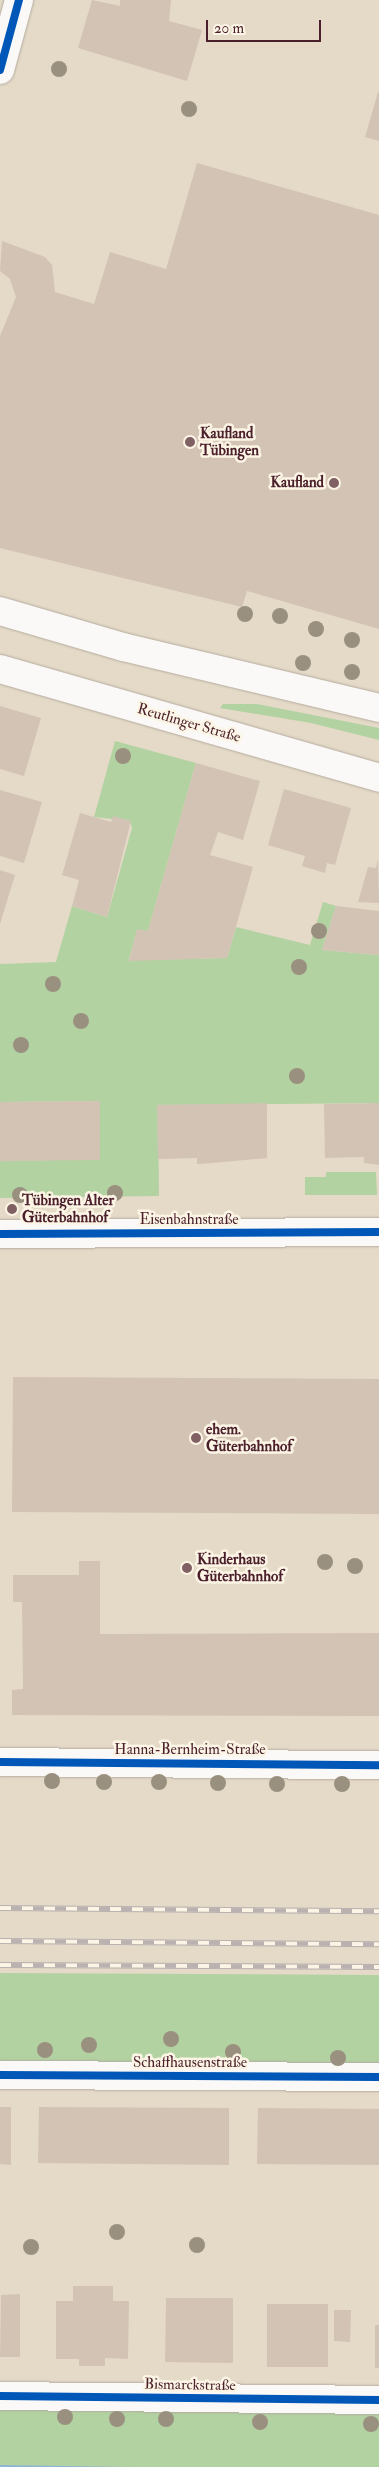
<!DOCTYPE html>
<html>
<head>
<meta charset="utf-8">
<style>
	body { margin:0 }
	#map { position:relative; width:379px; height:2467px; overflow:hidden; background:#e4dac7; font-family:"IM FELL Double Pica",serif }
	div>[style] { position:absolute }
	.green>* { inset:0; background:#b2d2a2 }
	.water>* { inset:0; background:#8eb5d4 }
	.building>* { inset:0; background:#d3c3b5 }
	.roads { filter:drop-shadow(0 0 1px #b5aba0) drop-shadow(0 0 1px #b5aba0) }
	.minor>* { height:28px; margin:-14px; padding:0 14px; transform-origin:14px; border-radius:14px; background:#fbf9f7 }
	.major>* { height:28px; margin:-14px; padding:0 14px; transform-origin:14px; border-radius:14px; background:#fbf9f7 }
	.rail>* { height:5.5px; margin-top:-2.75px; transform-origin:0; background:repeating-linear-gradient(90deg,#fcf5e5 0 11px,#b9b2b1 0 22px); box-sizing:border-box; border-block:1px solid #b9b2b1 }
	.cycleway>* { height:8px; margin:-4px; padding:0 4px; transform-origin:4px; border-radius:4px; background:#0057b8 }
	.trees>* { width:16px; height:16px; margin:-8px; border-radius:50%; background:#9a9080 }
	.dots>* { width:14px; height:14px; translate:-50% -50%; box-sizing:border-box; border:2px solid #fcf5e5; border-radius:50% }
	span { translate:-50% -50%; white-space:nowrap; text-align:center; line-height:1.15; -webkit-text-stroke:5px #fcf5e5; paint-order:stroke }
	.poi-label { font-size:15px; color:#4a1f2b; font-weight:700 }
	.left { translate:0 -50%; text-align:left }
	.right { translate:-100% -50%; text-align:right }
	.street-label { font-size:15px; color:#4a1f2b }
	.scale { position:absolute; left:206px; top:20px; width:115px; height:22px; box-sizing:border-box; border:2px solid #4a1f2b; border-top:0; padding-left:6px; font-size:15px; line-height:18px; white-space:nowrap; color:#4a1f2b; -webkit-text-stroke:4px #fcf5e5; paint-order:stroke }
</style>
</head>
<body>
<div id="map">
	<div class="green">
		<i style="clip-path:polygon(257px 704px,379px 728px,379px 740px,311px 723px,220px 708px,223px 704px)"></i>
		<i style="clip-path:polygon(115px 741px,196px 763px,148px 931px,137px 930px,129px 960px,227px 958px,236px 927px,310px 945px,323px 902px,336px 906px,322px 950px,379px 955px,379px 1103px,158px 1105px,159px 1196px,0 1198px,0 1161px,100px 1159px,100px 1101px,0 1102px,0 964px,56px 962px,72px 906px,107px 917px,132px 828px,130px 821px,94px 817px)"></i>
		<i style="clip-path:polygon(326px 1172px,376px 1172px,377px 1195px,305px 1195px,305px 1177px,326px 1177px)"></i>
		<i style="clip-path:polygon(0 1973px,379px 1975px,379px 2077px,0 2075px)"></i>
		<i style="clip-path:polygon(0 2396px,379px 2400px,379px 2467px,0 2467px)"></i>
	</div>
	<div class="water">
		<i style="clip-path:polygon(0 2465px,130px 2467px,0 2467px)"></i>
	</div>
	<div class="building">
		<i style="clip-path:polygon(92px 0,120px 6px,120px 0,171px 0,169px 21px,202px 30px,187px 81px,78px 48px)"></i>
		<i style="clip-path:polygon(378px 92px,379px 92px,379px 141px,365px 137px)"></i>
		<i style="clip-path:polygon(197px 163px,379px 215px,379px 629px,247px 591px,242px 607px,0 548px,0 336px,16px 297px,10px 279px,0 271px,2px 241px,45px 257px,52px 265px,55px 292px,94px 304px,110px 252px,166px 269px)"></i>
		<i style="clip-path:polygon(0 706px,41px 718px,24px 776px,0 769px)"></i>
		<i style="clip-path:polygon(196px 763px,260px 781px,243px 840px,218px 832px,210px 855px,253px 867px,227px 958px,129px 961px,137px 929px,148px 931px)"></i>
		<i style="clip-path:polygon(284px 789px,351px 808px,335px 865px,327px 863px,325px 873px,302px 866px,305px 856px,268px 845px)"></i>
		<i style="clip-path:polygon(0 790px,42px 802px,24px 863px,0 856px)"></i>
		<i style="clip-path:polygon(80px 813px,111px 822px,113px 816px,131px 821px,107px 917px,72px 906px,79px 880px,62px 875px)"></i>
		<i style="clip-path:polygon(378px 859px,379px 903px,358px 902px,368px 867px,376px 868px)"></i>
		<i style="clip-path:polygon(0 870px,15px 875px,0 924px)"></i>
		<i style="clip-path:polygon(336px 906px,379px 911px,379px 955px,322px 950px)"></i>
		<i style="clip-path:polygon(100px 1101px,100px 1160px,0 1161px,0 1102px)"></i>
		<i style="clip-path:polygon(267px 1103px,267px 1158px,212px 1163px,197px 1164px,197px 1158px,158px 1159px,157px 1105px)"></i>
		<i style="clip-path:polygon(379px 1103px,379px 1165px,364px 1163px,364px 1157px,325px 1158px,324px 1104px)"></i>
		<i style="clip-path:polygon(13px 1377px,379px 1379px,379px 1514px,12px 1512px)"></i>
		<i style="clip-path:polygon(79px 1561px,100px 1561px,100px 1634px,379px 1633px,379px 1716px,12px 1715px,12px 1690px,23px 1689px,22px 1602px,13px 1602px,13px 1575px,79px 1575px)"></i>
		<i style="clip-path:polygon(0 2107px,11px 2107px,11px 2165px,0 2164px)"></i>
		<i style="clip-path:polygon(39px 2107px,229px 2108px,229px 2165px,38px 2163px)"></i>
		<i style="clip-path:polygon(258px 2108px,379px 2109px,379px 2165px,257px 2164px)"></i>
		<i style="clip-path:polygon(73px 2286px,113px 2286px,113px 2301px,129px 2301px,128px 2359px,105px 2358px,105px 2366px,79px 2366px,79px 2359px,56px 2359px,56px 2301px,73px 2301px)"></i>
		<i style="clip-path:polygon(20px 2294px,20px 2357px,0 2357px,1px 2295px)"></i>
		<i style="clip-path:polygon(166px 2298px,233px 2298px,233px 2363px,165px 2362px)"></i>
		<i style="clip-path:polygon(267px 2304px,328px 2304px,328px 2367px,267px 2367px)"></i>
		<i style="clip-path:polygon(334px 2310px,351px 2310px,350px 2342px,334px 2341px)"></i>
		<i style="clip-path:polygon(375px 2325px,379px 2325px,379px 2368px,375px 2368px)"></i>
	</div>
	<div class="roads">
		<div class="minor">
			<i style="left:0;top:70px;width:73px;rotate:-74.8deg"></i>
			<i style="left:0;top:1234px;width:379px;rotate:-0.3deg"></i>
			<i style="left:0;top:1762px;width:379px;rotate:0.5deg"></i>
			<i style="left:0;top:2075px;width:379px;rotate:0.3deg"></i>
			<i style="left:0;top:2396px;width:379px;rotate:0.6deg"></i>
		</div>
		<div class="major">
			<i style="left:0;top:611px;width:128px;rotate:16.3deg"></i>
			<i style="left:123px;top:647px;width:263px;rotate:13.4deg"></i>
			<i style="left:0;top:669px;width:394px;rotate:16deg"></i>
		</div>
	</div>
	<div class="rail">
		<i style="left:0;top:1908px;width:379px;rotate:0.5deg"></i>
		<i style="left:0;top:1941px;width:379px;rotate:0.5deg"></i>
		<i style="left:0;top:1965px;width:379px;rotate:0.3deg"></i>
	</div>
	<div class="cycleway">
		<i style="left:0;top:70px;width:73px;rotate:-74.8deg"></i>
		<i style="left:0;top:1234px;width:379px;rotate:-0.3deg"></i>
		<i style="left:0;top:1762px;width:379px;rotate:0.5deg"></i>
		<i style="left:0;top:2075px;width:379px;rotate:0.3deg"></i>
		<i style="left:0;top:2396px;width:379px;rotate:0.6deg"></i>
	</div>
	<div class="trees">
		<i style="left:59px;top:69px"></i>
		<i style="left:189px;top:109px"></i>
		<i style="left:245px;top:614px"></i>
		<i style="left:280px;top:616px"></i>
		<i style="left:316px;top:629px"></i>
		<i style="left:352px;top:640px"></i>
		<i style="left:303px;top:663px"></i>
		<i style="left:352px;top:672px"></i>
		<i style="left:123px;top:756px"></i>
		<i style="left:319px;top:931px"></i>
		<i style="left:299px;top:967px"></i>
		<i style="left:53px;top:984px"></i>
		<i style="left:81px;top:1021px"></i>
		<i style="left:21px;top:1045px"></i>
		<i style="left:297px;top:1076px"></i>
		<i style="left:115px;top:1193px"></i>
		<i style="left:20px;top:1195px"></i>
		<i style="left:325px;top:1562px"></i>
		<i style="left:355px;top:1566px"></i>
		<i style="left:52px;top:1781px"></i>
		<i style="left:104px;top:1782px"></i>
		<i style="left:159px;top:1782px"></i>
		<i style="left:218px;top:1783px"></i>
		<i style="left:277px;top:1784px"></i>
		<i style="left:342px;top:1784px"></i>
		<i style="left:171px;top:2039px"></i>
		<i style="left:89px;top:2045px"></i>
		<i style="left:45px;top:2050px"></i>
		<i style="left:233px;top:2052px"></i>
		<i style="left:338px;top:2058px"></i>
		<i style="left:117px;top:2232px"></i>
		<i style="left:197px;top:2245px"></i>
		<i style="left:31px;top:2247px"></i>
		<i style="left:65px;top:2417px"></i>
		<i style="left:117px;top:2419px"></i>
		<i style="left:166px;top:2419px"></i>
		<i style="left:260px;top:2422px"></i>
		<i style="left:371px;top:2424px"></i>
	</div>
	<div class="dots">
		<i style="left:190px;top:442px;background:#806062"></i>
		<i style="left:334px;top:483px;background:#806062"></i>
		<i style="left:12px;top:1209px;background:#806062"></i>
		<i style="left:196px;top:1438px;background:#806062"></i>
		<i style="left:187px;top:1568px;background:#806062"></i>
	</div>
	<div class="poi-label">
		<span class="left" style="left:200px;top:442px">Kaufland<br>Tübingen</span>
		<span class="right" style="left:324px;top:483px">Kaufland</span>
		<span class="left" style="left:22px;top:1209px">Tübingen Alter<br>Güterbahnhof</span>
		<span class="left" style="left:206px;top:1438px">ehem.<br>Güterbahnhof</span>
		<span class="left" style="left:197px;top:1568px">Kinderhaus<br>Güterbahnhof</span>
	</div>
	<div class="street-label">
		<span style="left:189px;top:723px;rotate:16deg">Reutlinger Straße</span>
		<span style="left:189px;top:1220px">Eisenbahnstraße</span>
		<span style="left:190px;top:1750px">Hanna-Bernheim-Straße</span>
		<span style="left:190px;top:2063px">Schaffhausenstraße</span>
		<span style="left:190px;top:2385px;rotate:1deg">Bismarckstraße</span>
	</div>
	<div class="scale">20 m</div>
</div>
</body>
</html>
